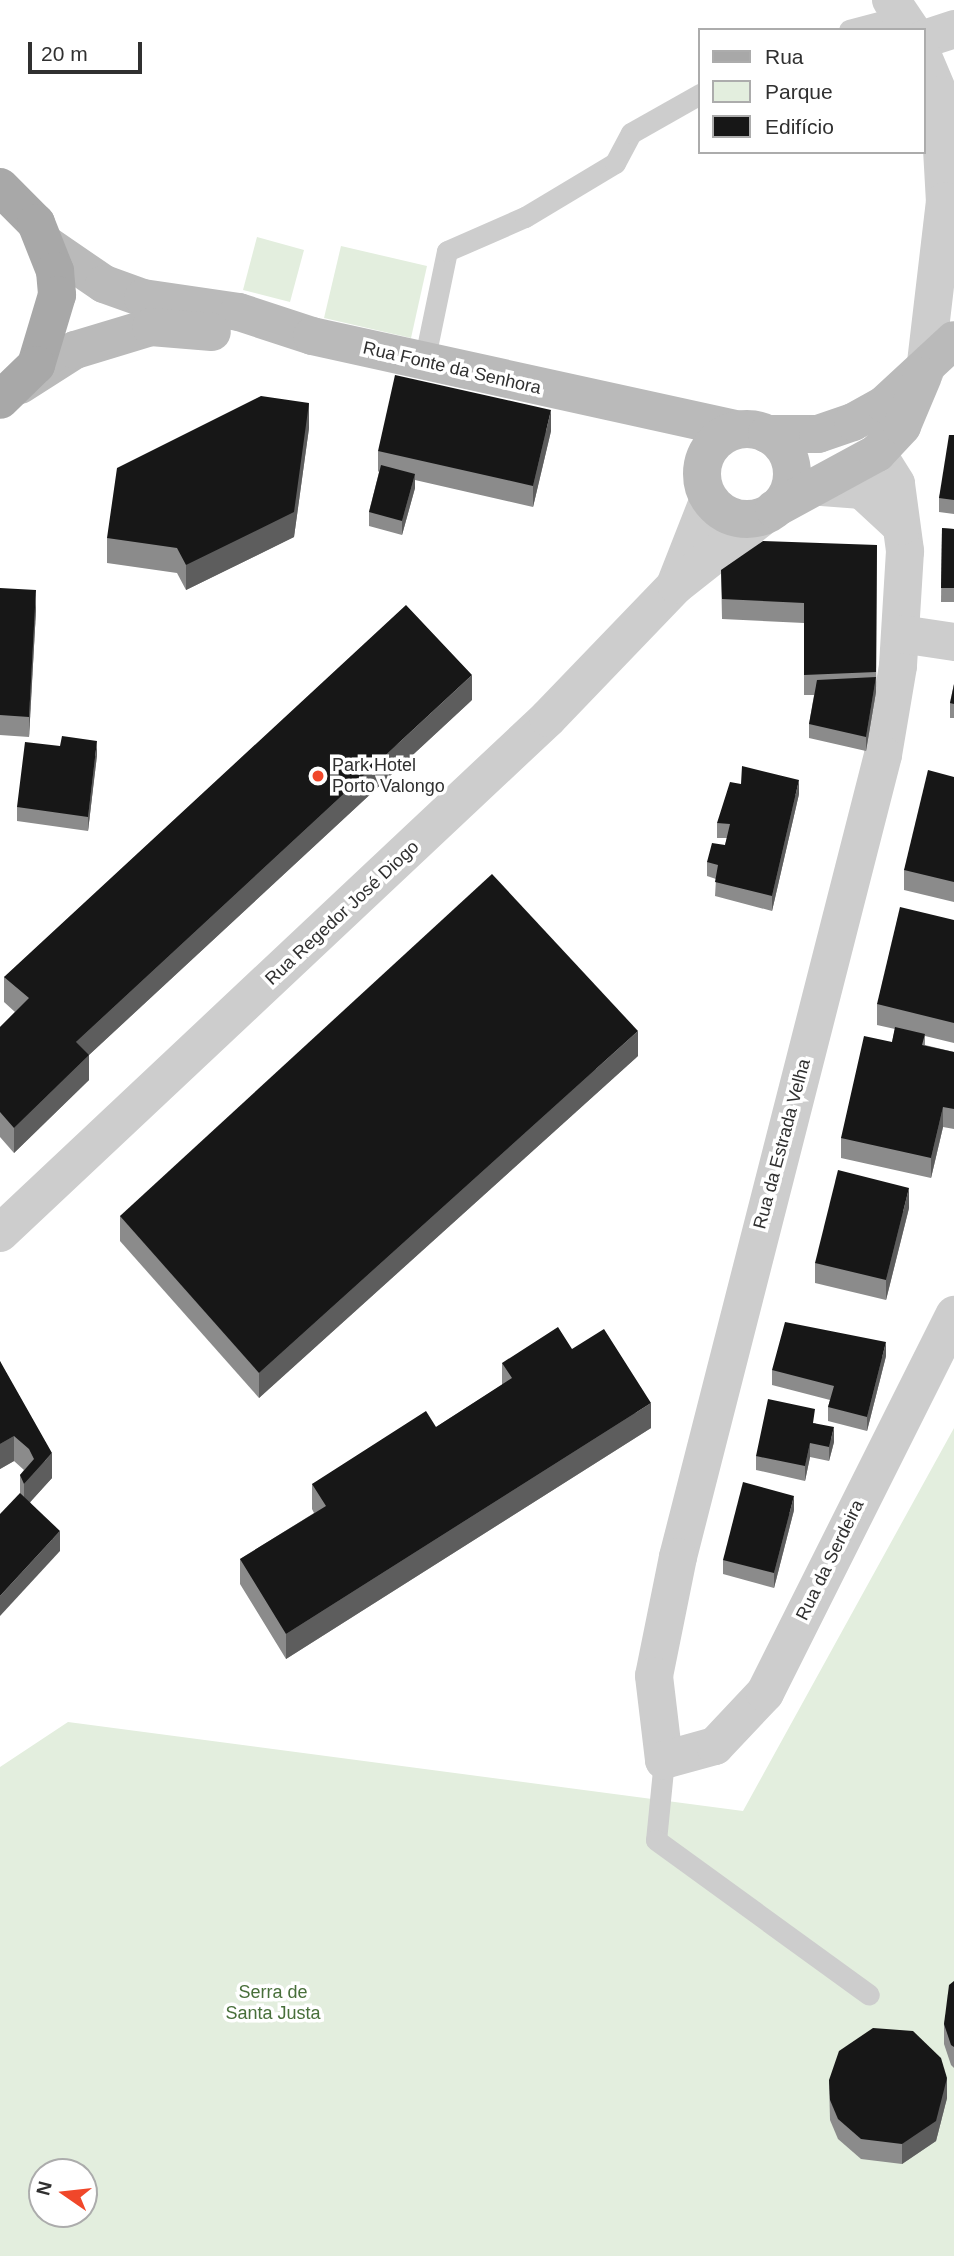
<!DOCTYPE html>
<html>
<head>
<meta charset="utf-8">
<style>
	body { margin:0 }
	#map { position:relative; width:954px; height:2256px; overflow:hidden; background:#fff; font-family:Helvetica,sans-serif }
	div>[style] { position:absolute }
	.green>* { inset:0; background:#e3eede }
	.lane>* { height:21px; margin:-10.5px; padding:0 10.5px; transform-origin:10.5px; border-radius:10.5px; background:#cdcdcd }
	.street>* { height:38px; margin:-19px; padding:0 19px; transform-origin:19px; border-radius:19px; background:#cdcdcd }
	.secondary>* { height:38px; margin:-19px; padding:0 19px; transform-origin:19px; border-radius:19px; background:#bababa }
	.secondary>.ring { margin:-19px; padding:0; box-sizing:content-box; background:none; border:38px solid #bababa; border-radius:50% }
	.primary>* { height:38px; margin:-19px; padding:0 19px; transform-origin:19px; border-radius:19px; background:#a8a8a8 }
	.wall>* { inset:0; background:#8b8b8b }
	.shaded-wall>* { inset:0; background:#5d5d5d }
	.building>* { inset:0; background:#171717 }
	.dots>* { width:19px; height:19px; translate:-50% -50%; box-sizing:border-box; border:4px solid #fff; border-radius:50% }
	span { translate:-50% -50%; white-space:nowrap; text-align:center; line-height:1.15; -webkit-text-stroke:7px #fff; paint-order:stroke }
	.street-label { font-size:18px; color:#303030 }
	.poi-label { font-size:18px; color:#303030 }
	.left { translate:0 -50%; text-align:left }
	.park-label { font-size:18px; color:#486f3a }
	.legend { position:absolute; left:698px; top:28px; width:228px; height:126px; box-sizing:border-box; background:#fff; border:2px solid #acacac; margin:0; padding:9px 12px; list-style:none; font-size:21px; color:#303030 }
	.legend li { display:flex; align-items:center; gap:14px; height:35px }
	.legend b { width:35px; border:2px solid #acacac }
	.north { position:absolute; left:28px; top:2158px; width:70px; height:70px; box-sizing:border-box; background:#fff; border:2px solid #acacac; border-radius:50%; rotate:284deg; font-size:19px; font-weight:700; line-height:28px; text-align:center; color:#303030 }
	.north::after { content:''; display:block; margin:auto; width:24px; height:32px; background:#f0472a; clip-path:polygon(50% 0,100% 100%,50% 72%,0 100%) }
	.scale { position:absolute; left:28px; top:42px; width:114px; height:32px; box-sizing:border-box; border:4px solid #303030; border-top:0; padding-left:9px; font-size:21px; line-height:24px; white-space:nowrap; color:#303030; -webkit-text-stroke:5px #fff; paint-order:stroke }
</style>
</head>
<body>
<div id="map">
	<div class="green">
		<i style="clip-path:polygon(257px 237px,304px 250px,290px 302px,243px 290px)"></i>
		<i style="clip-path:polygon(341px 246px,427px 266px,411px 338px,324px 318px)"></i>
		<i style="clip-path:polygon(evenodd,954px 1428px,954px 2256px,0 2256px,0 1767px,68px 1722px,743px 1811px,954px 1428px,42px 2172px,84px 2172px,84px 2214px,42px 2214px,42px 2172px)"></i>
	</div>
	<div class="lane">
		<i style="left:849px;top:30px;width:55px;rotate:-14.8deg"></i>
		<i style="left:424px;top:362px;width:113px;rotate:-78.3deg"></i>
		<i style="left:447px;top:251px;width:85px;rotate:-23.6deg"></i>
		<i style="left:525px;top:217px;width:105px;rotate:-31deg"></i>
		<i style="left:615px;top:163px;width:34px;rotate:-62deg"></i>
		<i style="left:631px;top:133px;width:79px;rotate:-29.5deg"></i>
		<i style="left:664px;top:1760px;width:80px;rotate:95.7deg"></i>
		<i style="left:656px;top:1840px;width:263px;rotate:36deg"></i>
	</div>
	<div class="street">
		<i style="left:891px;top:0;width:36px;rotate:56deg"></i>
		<i style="left:924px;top:39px;width:32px;rotate:-18deg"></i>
		<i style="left:924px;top:59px;width:39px;rotate:67deg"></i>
		<i style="left:939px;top:95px;width:106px;rotate:86.8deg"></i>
		<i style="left:945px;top:201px;width:171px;rotate:96.7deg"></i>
		<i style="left:877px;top:453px;width:36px;rotate:58deg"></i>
		<i style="left:896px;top:484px;width:68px;rotate:82.3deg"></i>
		<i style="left:905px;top:551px;width:115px;rotate:93.5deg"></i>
		<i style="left:898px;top:666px;width:90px;rotate:99.6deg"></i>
		<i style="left:883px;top:755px;width:828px;rotate:104.34deg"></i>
		<i style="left:678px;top:1557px;width:121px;rotate:101.4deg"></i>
		<i style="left:654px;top:1676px;width:85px;rotate:83.2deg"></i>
		<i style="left:664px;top:1760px;width:53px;rotate:-15.4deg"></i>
		<i style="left:715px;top:1746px;width:73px;rotate:-46.7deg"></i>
		<i style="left:765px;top:1693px;width:423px;rotate:-63.4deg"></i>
		<i style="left:822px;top:487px;width:40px;rotate:4.3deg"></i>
		<i style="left:862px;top:490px;width:53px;rotate:42.7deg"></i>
		<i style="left:676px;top:583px;width:90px;rotate:-68.6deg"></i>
		<i style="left:901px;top:634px;width:54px;rotate:8.6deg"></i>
		<i style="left:0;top:1233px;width:752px;rotate:-43.22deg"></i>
		<i style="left:548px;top:718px;width:185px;rotate:-46.1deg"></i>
		<i style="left:676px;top:585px;width:110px;rotate:-38.3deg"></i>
	</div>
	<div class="secondary">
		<i style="left:47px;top:245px;width:69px;rotate:34.4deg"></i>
		<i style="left:104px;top:284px;width:41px;rotate:19.7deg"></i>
		<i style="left:143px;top:298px;width:97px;rotate:8.3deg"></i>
		<i style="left:239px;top:312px;width:77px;rotate:18.2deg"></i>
		<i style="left:312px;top:336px;width:436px;rotate:12.4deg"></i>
		<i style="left:20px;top:385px;width:65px;rotate:-32.5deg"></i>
		<i style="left:75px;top:350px;width:79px;rotate:-16.8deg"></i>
		<i style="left:151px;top:327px;width:61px;rotate:4.7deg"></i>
		<i class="ring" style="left:702px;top:429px;width:52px;height:52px"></i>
		<i style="left:767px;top:434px;width:51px"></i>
		<i style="left:818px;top:434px;width:37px;rotate:-19deg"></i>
		<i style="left:853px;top:422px;width:37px;rotate:-29deg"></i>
		<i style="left:885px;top:404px;width:94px;rotate:-42.8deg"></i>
		<i style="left:774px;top:509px;width:117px;rotate:-28.5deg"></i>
		<i style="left:877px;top:453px;width:37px;rotate:-47deg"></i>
		<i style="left:902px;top:426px;width:54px;rotate:-67.2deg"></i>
	</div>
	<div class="primary">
		<i style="left:0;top:187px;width:51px;rotate:45deg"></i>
		<i style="left:36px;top:223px;width:52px;rotate:68.4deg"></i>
		<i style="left:55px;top:271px;width:24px;rotate:85deg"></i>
		<i style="left:57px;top:295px;width:73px;rotate:106.7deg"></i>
		<i style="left:36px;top:365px;width:50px;rotate:135.8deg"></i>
	</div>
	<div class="wall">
		<i style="clip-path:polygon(309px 428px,294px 537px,186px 590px,177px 573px,107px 563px,107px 538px)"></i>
		<i style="clip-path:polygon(551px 431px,533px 507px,415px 480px,415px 488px,402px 535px,369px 526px,369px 512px,379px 472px,378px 471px,378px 451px)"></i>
		<i style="clip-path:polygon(954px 435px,954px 514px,939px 512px,939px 498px)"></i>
		<i style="clip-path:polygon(942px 528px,954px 529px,954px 602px,941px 602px)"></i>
		<i style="clip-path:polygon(877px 545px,876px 692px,866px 751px,809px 738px,809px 724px,814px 695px,804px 695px,804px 623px,722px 619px,721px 570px)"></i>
		<i style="clip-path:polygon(0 588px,36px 610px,29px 737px,0 735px)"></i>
		<i style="clip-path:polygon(954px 684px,954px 718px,950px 718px,950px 703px)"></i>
		<i style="clip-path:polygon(472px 700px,89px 1055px,89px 1080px,14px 1153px,0 1137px,0 1027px,15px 1012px,4px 1002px,4px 977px)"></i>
		<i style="clip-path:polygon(97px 755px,88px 831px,17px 821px,17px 807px)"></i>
		<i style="clip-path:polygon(954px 777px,954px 902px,904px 890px,904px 870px)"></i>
		<i style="clip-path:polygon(799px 794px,772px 911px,715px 896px,716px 879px,707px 876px,707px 862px,725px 845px,727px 838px,717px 838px,717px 823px)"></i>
		<i style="clip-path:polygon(954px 920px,954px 1043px,925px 1036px,925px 1045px,954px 1052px,954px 1129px,943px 1127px,931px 1178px,841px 1158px,841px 1138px,892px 1042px,895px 1029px,877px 1025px,877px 1004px)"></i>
		<i style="clip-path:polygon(638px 1056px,259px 1398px,120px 1241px,120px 1216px)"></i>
		<i style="clip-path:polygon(909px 1208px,886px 1300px,815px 1283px,815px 1263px)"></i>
		<i style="clip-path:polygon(572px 1349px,651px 1428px,286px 1659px,240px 1584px,240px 1559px,314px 1513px,312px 1509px,312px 1484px,436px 1427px,502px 1385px,502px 1363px)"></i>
		<i style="clip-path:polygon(886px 1356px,867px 1431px,828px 1421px,828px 1407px,830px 1400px,772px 1385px,772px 1370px)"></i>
		<i style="clip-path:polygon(0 1361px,52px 1478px,30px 1502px,60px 1551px,20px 1494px,20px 1475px,24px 1470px,14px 1461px,0 1469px)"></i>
		<i style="clip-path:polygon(815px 1423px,834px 1442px,829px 1461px,810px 1457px,805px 1481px,756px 1470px,756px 1456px)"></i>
		<i style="clip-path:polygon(794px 1510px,774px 1588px,723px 1574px,723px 1560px)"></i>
		<i style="clip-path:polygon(954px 1981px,954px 2068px,951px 2065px,944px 2044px,944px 2024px)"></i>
		<i style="clip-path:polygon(829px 2080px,947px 2098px,936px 2141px,902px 2164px,861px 2159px,838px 2139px,830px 2120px)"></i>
	</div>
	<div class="shaded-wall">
		<i style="clip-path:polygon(309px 403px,309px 428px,294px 537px,186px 590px,186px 565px)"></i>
		<i style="clip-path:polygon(551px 410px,551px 431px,533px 507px,533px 486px)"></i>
		<i style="clip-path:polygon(415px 474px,415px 488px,402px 535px,402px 521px)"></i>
		<i style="clip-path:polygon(877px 545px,876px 692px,866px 751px,866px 737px,876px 677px)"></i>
		<i style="clip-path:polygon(36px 590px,36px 610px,29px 737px,29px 717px)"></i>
		<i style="clip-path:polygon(472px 675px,472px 700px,76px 1067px,76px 1042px)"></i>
		<i style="clip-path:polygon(97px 741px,97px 755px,88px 831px,88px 817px)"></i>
		<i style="clip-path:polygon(799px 780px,799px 794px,772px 911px,772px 896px)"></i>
		<i style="clip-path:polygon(638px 1031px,638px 1056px,259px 1398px,259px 1373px)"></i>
		<i style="clip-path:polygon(89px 1055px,89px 1080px,14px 1153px,14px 1128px)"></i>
		<i style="clip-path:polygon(943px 1107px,943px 1127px,931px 1178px,931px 1158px)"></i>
		<i style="clip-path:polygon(909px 1188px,909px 1208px,886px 1300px,886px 1280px)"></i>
		<i style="clip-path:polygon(886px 1342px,886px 1356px,867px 1431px,867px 1417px)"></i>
		<i style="clip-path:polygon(651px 1403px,651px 1428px,286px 1659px,286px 1634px)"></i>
		<i style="clip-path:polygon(834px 1427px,834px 1442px,829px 1461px,829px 1447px)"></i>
		<i style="clip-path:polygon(14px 1436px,14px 1461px,0 1469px,0 1444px)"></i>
		<i style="clip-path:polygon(810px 1443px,810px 1457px,805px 1481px,805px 1466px)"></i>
		<i style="clip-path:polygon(52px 1453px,52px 1478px,24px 1509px,24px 1484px)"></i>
		<i style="clip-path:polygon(794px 1496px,794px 1510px,774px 1588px,774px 1573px)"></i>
		<i style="clip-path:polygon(60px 1531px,60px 1551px,0 1616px,0 1596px)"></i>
		<i style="clip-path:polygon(947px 2078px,947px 2098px,936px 2141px,902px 2164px,902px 2144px)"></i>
	</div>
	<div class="building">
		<i style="clip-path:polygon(395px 375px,551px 410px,533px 486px,378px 451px)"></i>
		<i style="clip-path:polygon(261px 396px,309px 403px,294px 512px,186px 565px,177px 548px,107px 538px,117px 468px)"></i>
		<i style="clip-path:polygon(949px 435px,954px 435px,954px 500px,939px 498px)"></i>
		<i style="clip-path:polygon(381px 465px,415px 474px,402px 521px,369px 512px)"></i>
		<i style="clip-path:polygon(942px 528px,954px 529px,954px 588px,941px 588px)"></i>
		<i style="clip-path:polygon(763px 541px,877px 545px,876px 672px,804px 675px,804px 603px,722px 599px,721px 570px)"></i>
		<i style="clip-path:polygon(0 588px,36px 590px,29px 717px,0 715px)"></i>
		<i style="clip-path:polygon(406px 605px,472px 675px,76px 1042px,89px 1055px,14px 1128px,0 1112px,0 1027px,29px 998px,4px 977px)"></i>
		<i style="clip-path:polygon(876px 677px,866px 737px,809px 724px,817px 680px)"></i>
		<i style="clip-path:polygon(954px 684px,954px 704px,950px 703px)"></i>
		<i style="clip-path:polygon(62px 736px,97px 741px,88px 817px,17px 807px,25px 742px,60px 746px)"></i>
		<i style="clip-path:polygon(742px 766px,799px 780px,772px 896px,715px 882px,718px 865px,707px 862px,712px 843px,725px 845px,730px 824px,717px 823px,730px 782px,741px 784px)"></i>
		<i style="clip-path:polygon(928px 770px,954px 777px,954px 882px,904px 870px)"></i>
		<i style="clip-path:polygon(492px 874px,638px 1031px,259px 1373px,120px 1216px)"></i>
		<i style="clip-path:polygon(900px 907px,954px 920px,954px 1023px,877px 1004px)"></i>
		<i style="clip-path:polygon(895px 1027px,925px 1034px,922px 1045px,954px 1052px,954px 1109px,943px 1107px,931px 1158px,841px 1138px,864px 1036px,892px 1042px)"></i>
		<i style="clip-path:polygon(838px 1170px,909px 1188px,886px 1280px,815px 1263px)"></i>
		<i style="clip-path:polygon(785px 1322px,886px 1342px,867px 1417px,828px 1407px,834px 1386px,772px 1370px)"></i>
		<i style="clip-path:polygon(558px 1327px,572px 1349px,604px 1329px,651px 1403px,286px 1634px,240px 1559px,326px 1506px,312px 1484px,426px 1411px,436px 1427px,512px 1378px,502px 1363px)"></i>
		<i style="clip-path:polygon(0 1361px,52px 1453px,24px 1484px,20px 1475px,34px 1459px,29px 1449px,14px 1436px,0 1444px)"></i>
		<i style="clip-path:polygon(768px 1399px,815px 1409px,813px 1423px,834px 1427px,829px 1447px,810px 1443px,805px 1466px,756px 1456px)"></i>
		<i style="clip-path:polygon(743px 1482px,794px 1496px,774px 1573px,723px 1560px)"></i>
		<i style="clip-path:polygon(20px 1493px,60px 1531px,0 1596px,0 1514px)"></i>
		<i style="clip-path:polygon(954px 1981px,954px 2047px,951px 2045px,944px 2024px,949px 1985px)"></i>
		<i style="clip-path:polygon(873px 2028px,913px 2031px,941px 2058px,947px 2078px,936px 2121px,902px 2144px,861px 2139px,838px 2119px,830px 2100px,829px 2080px,839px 2051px)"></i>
	</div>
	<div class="dots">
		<i style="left:318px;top:776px;background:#f0472a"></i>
	</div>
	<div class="street-label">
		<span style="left:452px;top:368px;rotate:13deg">Rua Fonte da Senhora</span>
		<span style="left:342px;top:913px;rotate:-43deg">Rua Regedor José Diogo</span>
		<span style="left:782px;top:1144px;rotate:-75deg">Rua da Estrada Velha</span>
		<span style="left:830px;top:1560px;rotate:-64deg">Rua da Serdeira</span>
	</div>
	<div class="poi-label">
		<span class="left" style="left:332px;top:776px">Park Hotel<br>Porto Valongo</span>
	</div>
	<div class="park-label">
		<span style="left:273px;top:2003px">Serra de<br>Santa Justa</span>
	</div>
	<ul class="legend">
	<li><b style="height:9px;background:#a8a8a8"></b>Rua</li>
	<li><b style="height:19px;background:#e3eede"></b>Parque</li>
	<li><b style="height:19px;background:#171717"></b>Edifício</li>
	</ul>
	<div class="north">N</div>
	<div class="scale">20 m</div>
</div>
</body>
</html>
